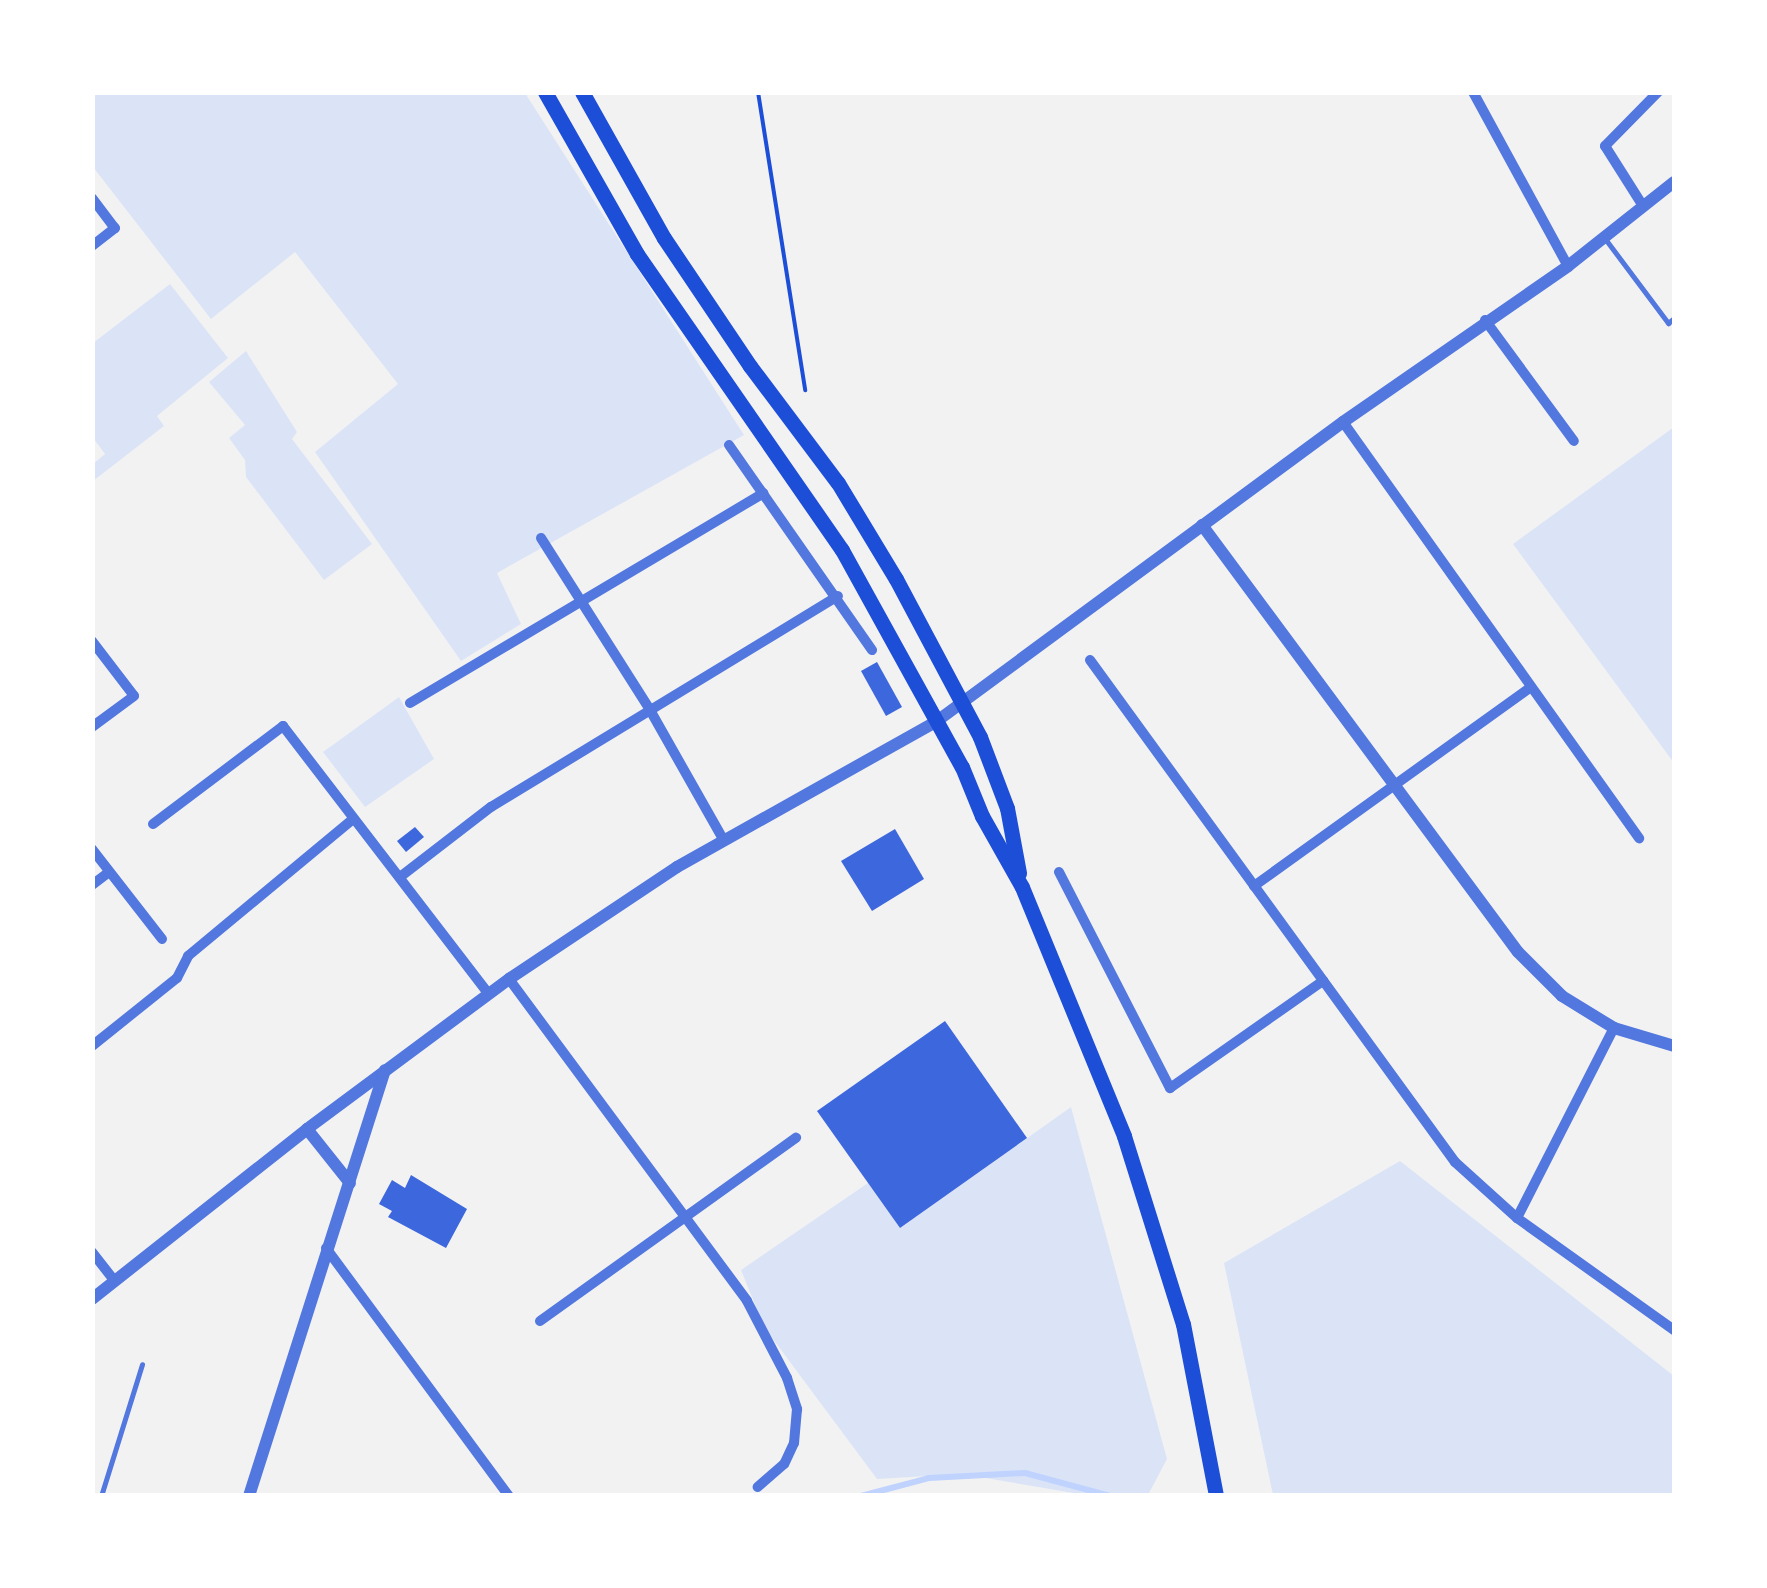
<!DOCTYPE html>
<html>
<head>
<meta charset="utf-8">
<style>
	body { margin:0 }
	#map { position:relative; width:1767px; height:1588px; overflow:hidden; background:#f2f2f2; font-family:"Fira Sans Condensed",sans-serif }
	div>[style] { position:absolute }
	.green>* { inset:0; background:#dbe4f7 }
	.stream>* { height:6px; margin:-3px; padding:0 3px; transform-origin:3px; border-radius:3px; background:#bfd3fe }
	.building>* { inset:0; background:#3d67dc }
	.path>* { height:4px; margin:-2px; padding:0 2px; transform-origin:2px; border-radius:2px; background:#1d4ed8 }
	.service>* { height:5px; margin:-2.5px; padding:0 2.5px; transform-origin:2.5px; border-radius:2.5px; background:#5277de }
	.minor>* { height:10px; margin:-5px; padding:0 5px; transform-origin:5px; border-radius:5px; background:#5277de }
	.tertiary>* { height:12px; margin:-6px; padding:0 6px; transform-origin:6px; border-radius:6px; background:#5277de }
	.primary>* { height:15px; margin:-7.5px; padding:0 7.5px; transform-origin:7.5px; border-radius:7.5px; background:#1d4ed8 }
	span { translate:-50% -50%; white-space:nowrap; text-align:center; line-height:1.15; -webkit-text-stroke:8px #fff; paint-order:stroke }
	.frame { position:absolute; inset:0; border:95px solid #fff; pointer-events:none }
</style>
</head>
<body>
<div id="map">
	<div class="green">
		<i style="clip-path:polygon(93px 93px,525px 93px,744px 435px,497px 573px,521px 624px,461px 661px,315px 452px,398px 384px,295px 252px,211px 319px,93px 167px)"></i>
		<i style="clip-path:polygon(170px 284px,228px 358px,157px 416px,164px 426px,93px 481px,93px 464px,105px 454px,93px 438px,93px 343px)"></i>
		<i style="clip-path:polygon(246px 351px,297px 432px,292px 439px,372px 544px,324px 580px,246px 477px,245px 460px,229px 438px,245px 425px,209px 382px)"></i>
		<i style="clip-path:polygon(1674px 427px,1674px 763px,1513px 544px)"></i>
		<i style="clip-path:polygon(399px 697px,434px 759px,365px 807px,323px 752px)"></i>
		<i style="clip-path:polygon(1071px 1107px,1167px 1459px,1148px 1495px,1085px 1495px,962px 1474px,877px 1479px,764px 1327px,741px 1270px,868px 1183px,900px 1228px)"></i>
		<i style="clip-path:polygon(1400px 1161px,1674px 1376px,1674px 1495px,1273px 1495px,1224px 1263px)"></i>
	</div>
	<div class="stream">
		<i style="left:861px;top:1496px;width:70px;rotate:-14.8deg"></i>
		<i style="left:929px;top:1478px;width:96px;rotate:-3deg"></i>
		<i style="left:1025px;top:1473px;width:88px;rotate:15.1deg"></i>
	</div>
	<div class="building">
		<i style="clip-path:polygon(877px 662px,902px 707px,886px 716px,861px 671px)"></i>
		<i style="clip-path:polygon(415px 827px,424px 837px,406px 852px,397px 841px)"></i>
		<i style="clip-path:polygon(895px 829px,924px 879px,872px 911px,841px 861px)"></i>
		<i style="clip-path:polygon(945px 1021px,1027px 1138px,900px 1228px,817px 1111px)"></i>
		<i style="clip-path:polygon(411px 1175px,467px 1209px,446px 1248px,388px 1217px,392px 1211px,379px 1204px,392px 1180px,405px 1188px)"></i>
	</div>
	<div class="path">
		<i style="left:758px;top:92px;width:302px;rotate:81deg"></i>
	</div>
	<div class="service">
		<i style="left:1606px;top:240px;width:104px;rotate:53.2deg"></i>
		<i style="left:1668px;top:323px;width:8px;rotate:-40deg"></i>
		<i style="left:101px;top:1496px;width:138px;rotate:-72.7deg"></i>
	</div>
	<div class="minor">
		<i style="left:1473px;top:92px;width:198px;rotate:61.4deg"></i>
		<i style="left:92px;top:198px;width:38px;rotate:53deg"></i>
		<i style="left:115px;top:228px;width:29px;rotate:142deg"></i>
		<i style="left:1643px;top:206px;width:71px;rotate:-122.3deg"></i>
		<i style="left:1605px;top:146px;width:76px;rotate:-45.5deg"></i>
		<i style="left:1485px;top:320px;width:150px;rotate:53.7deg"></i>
		<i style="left:1343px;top:422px;width:511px;rotate:54.57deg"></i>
		<i style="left:729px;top:445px;width:250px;rotate:55.1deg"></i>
		<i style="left:541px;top:538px;width:204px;rotate:57.6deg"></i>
		<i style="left:650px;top:710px;width:150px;rotate:60.5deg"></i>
		<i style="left:92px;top:641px;width:69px;rotate:52.6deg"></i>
		<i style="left:134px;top:696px;width:52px;rotate:143.6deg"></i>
		<i style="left:1090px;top:660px;width:621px;rotate:53.98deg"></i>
		<i style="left:1455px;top:1162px;width:84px;rotate:42.1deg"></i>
		<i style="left:1517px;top:1218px;width:193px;rotate:35.5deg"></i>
		<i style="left:410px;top:703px;width:411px;rotate:-30.7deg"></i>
		<i style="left:153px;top:824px;width:163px;rotate:-37deg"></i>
		<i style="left:283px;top:726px;width:338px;rotate:52.5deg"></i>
		<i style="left:92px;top:849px;width:114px;rotate:52.1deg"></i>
		<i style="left:1059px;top:872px;width:243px;rotate:62.8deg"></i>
		<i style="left:1170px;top:1088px;width:187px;rotate:-35deg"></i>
		<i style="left:400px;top:877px;width:115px;rotate:-37.6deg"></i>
		<i style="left:491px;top:807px;width:406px;rotate:-31.3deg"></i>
		<i style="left:92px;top:885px;width:21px;rotate:-37deg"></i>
		<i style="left:1254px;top:886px;width:341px;rotate:-35.7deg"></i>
		<i style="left:509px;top:979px;width:400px;rotate:53.5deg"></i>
		<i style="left:747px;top:1301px;width:87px;rotate:62.5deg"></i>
		<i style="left:787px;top:1378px;width:33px;rotate:72deg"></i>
		<i style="left:797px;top:1409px;width:34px;rotate:95deg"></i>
		<i style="left:794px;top:1443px;width:23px;rotate:115deg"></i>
		<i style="left:784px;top:1464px;width:35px;rotate:139deg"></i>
		<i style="left:92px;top:1046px;width:109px;rotate:-38.7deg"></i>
		<i style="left:177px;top:978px;width:25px;rotate:-63deg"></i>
		<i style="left:188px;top:956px;width:214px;rotate:-39.7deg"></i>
		<i style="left:1517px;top:1218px;width:213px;rotate:-63deg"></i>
		<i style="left:326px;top:1248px;width:308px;rotate:53.6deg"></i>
		<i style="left:92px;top:1252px;width:37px;rotate:52deg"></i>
		<i style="left:540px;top:1321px;width:315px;rotate:-35.6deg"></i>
	</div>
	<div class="tertiary">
		<i style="left:1202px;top:525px;width:531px;rotate:53.5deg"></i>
		<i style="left:1518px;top:952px;width:62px;rotate:45deg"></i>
		<i style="left:1562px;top:996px;width:61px;rotate:31.6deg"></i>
		<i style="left:1614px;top:1028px;width:63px;rotate:16.7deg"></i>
		<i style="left:307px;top:1129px;width:69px;rotate:51.5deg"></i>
		<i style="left:92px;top:1299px;width:274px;rotate:-38.3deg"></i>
		<i style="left:307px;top:1129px;width:252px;rotate:-36.6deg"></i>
		<i style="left:509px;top:979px;width:202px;rotate:-33.7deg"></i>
		<i style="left:677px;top:867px;width:298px;rotate:-29.3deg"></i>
		<i style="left:937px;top:721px;width:504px;rotate:-36.37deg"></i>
		<i style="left:1343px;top:422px;width:274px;rotate:-34.7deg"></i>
		<i style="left:1568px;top:266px;width:135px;rotate:-38.4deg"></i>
		<i style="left:249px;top:1496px;width:447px;rotate:-72.3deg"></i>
	</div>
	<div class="primary">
		<i style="left:545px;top:92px;width:186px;rotate:60.4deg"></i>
		<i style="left:637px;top:254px;width:360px;rotate:55.3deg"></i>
		<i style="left:842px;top:550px;width:248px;rotate:61.1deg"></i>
		<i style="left:962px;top:767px;width:53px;rotate:67.8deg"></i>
		<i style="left:982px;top:816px;width:81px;rotate:60.6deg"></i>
		<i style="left:1022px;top:887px;width:269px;rotate:67.7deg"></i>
		<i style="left:1124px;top:1136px;width:197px;rotate:72.6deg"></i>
		<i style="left:1183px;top:1324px;width:175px;rotate:79.1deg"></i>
		<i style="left:582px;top:92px;width:167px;rotate:60.7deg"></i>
		<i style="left:664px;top:238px;width:154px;rotate:56.1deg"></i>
		<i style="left:750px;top:366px;width:146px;rotate:53.1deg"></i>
		<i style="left:838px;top:483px;width:112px;rotate:58.9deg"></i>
		<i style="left:896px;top:579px;width:179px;rotate:62deg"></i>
		<i style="left:980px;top:737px;width:76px;rotate:69.2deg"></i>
		<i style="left:1007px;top:808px;width:66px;rotate:79.5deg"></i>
	</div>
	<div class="frame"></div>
</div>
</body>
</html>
